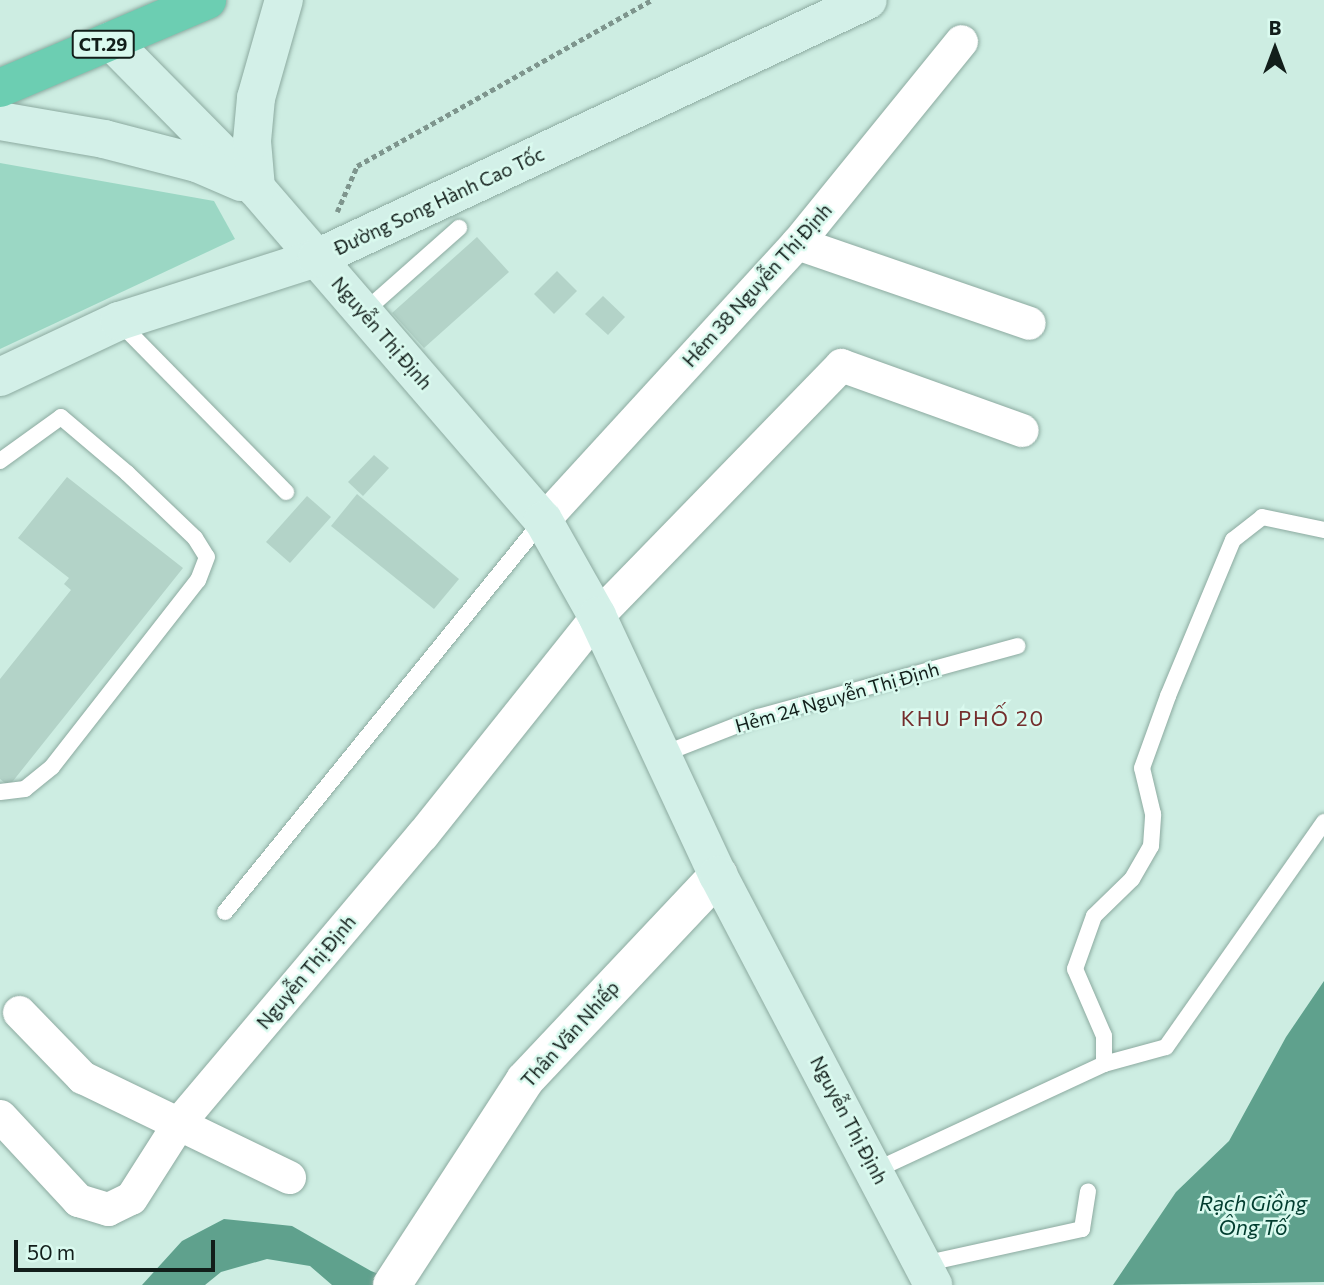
<!DOCTYPE html>
<html>
<head>
<meta charset="utf-8">
<style>
	body { margin:0 }
	#map { position:relative; width:1324px; height:1285px; overflow:hidden; background:#cdede2; font-family:Commissioner,sans-serif }
	div>[style] { position:absolute }
	.green>* { inset:0; background:#9bd7c4 }
	.water>* { inset:0; background:#5fa18d }
	.building>* { inset:0; background:#b3d3c8 }
	.path>* { height:4.5px; margin-top:-2.25px; transform-origin:0; background:repeating-linear-gradient(90deg,#7e958d 0 5px,transparent 0 8.5px) }
	.roads { filter:drop-shadow(0 0 2px #8caaa0) drop-shadow(0 0 2px #8caaa0) }
	.service>* { height:16px; margin:-8px; padding:0 8px; transform-origin:8px; border-radius:8px; background:#fff }
	.minor>* { height:33px; margin:-16.5px; padding:0 16.5px; transform-origin:16.5px; border-radius:16.5px; background:#fff }
	.tertiary>* { height:38px; margin:-19px; padding:0 19px; transform-origin:19px; border-radius:19px; background:#fff }
	.secondary>* { height:38px; margin:-19px; padding:0 19px; transform-origin:19px; border-radius:19px; background:#d3f0e8 }
	.motorway>* { height:38px; margin:-19px; padding:0 19px; transform-origin:19px; border-radius:19px; background:#6cceb2 }
	span { translate:-50% -50%; white-space:nowrap; text-align:center; line-height:1.15; -webkit-text-stroke:5px #dafaef; paint-order:stroke }
	.shield-label span { padding:2px 5px; background:#dafaef; border:2px solid; border-radius:5px; -webkit-text-stroke-width:0 }
	.shield-label { font-size:18px; color:#121e1a; font-weight:700 }
	.street-label { font-size:19px; color:#121e1a }
	.neighbourhood-label { font-size:21px; color:#742e2d; letter-spacing:2px }
	.water-label { font-size:21px; color:#003c2e; font-style:italic }
	.north { position:absolute; left:1240px; top:14px; width:70px; height:70px; -webkit-text-stroke:5px #dafaef; paint-order:stroke; rotate:0deg; font-size:19px; font-weight:700; line-height:28px; text-align:center; color:#121e1a }
	.north::after { content:''; display:block; margin:auto; width:24px; height:32px; background:#121e1a; clip-path:polygon(50% 0,100% 100%,50% 72%,0 100%) }
	.scale { position:absolute; left:14px; top:1240px; width:201px; height:32px; box-sizing:border-box; border:4px solid #121e1a; border-top:0; padding-left:9px; font-size:21px; line-height:24px; white-space:nowrap; color:#121e1a; -webkit-text-stroke:5px #dafaef; paint-order:stroke }
</style>
</head>
<body>
<div id="map">
	<div class="green">
		<i style="clip-path:polygon(0 163px,214px 201px,235px 239px,0 349px)"></i>
	</div>
	<div class="water">
		<i style="clip-path:polygon(1324px 981px,1324px 1282px,1113px 1285px,1176px 1192px,1229px 1141px,1286px 1037px)"></i>
		<i style="clip-path:polygon(224px 1219px,292px 1226px,371px 1271px,406px 1285px,332px 1285px,310px 1266px,267px 1259px,221px 1272px,205px 1285px,142px 1285px,182px 1241px)"></i>
	</div>
	<div class="building">
		<i style="clip-path:polygon(477px 237px,509px 272px,424px 348px,392px 313px)"></i>
		<i style="clip-path:polygon(557px 271px,577px 291px,554px 314px,534px 294px)"></i>
		<i style="clip-path:polygon(603px 296px,625px 317px,608px 335px,585px 314px)"></i>
		<i style="clip-path:polygon(374px 455px,389px 468px,363px 496px,348px 482px)"></i>
		<i style="clip-path:polygon(67px 477px,183px 568px,9px 786px,0 779px,0 679px,71px 590px,64px 584px,69px 578px,18px 538px)"></i>
		<i style="clip-path:polygon(357px 494px,459px 579px,434px 609px,331px 526px)"></i>
		<i style="clip-path:polygon(307px 496px,331px 517px,290px 563px,266px 542px)"></i>
	</div>
	<div class="path">
		<i style="left:337px;top:212px;width:50px;rotate:-66.5deg"></i>
		<i style="left:357px;top:166px;width:338px;rotate:-29.4deg"></i>
	</div>
	<div class="roads">
		<div class="service">
			<i style="left:364px;top:312px;width:127px;rotate:-41.5deg"></i>
			<i style="left:120px;top:323px;width:237px;rotate:45.5deg"></i>
			<i style="left:0;top:461px;width:75px;rotate:-35.8deg"></i>
			<i style="left:61px;top:417px;width:87px;rotate:40.3deg"></i>
			<i style="left:127px;top:473px;width:94px;rotate:43.7deg"></i>
			<i style="left:195px;top:538px;width:22px;rotate:58deg"></i>
			<i style="left:207px;top:557px;width:25px;rotate:111deg"></i>
			<i style="left:198px;top:580px;width:237px;rotate:128deg"></i>
			<i style="left:52px;top:767px;width:35px;rotate:141deg"></i>
			<i style="left:25px;top:789px;width:25px;rotate:173deg"></i>
			<i style="left:661px;top:755px;width:104px;rotate:-21.4deg"></i>
			<i style="left:758px;top:717px;width:269px;rotate:-15.3deg"></i>
			<i style="left:225px;top:912px;width:505px;rotate:-50.95deg"></i>
			<i style="left:1104px;top:1064px;width:28px;rotate:-90deg"></i>
			<i style="left:1104px;top:1036px;width:73px;rotate:-113.4deg"></i>
			<i style="left:1075px;top:969px;width:56px;rotate:-70.3deg"></i>
			<i style="left:1094px;top:916px;width:53px;rotate:-44.2deg"></i>
			<i style="left:1132px;top:879px;width:38px;rotate:-60deg"></i>
			<i style="left:1151px;top:846px;width:32px;rotate:-86deg"></i>
			<i style="left:1153px;top:814px;width:47px;rotate:-103.4deg"></i>
			<i style="left:1142px;top:768px;width:77px;rotate:-70.1deg"></i>
			<i style="left:1168px;top:696px;width:169px;rotate:-67.4deg"></i>
			<i style="left:1233px;top:540px;width:37px;rotate:-38deg"></i>
			<i style="left:1262px;top:517px;width:63px;rotate:11.8deg"></i>
			<i style="left:876px;top:1170px;width:251px;rotate:-24.9deg"></i>
			<i style="left:1104px;top:1064px;width:64px;rotate:-15.3deg"></i>
			<i style="left:1166px;top:1047px;width:275px;rotate:-54.9deg"></i>
			<i style="left:923px;top:1264px;width:163px;rotate:-12.4deg"></i>
			<i style="left:1082px;top:1229px;width:38px;rotate:-81deg"></i>
		</div>
		<div class="minor">
			<i style="left:797px;top:243px;width:245px;rotate:19deg"></i>
			<i style="left:543px;top:520px;width:376px;rotate:-47.5deg"></i>
			<i style="left:797px;top:243px;width:260px;rotate:-50.9deg"></i>
			<i style="left:19px;top:1012px;width:91px;rotate:45.9deg"></i>
			<i style="left:82px;top:1077px;width:230px;rotate:25.8deg"></i>
			<i style="left:0;top:1116px;width:115px;rotate:47.1deg"></i>
			<i style="left:78px;top:1200px;width:31px;rotate:17deg"></i>
			<i style="left:108px;top:1209px;width:25px;rotate:-26deg"></i>
			<i style="left:131px;top:1198px;width:91px;rotate:-57.5deg"></i>
			<i style="left:180px;top:1121px;width:375px;rotate:-49.8deg"></i>
			<i style="left:422px;top:835px;width:280px;rotate:-51.4deg"></i>
			<i style="left:597px;top:616px;width:350px;rotate:-45.8deg"></i>
			<i style="left:841px;top:365px;width:192px;rotate:19.8deg"></i>
		</div>
		<div class="tertiary">
			<i style="left:392px;top:1285px;width:244px;rotate:-57deg"></i>
			<i style="left:525px;top:1080px;width:282px;rotate:-46.7deg"></i>
		</div>
		<div class="secondary">
			<i style="left:111px;top:41px;width:206px;rotate:45.4deg"></i>
			<i style="left:256px;top:188px;width:439px;rotate:49.2deg"></i>
			<i style="left:543px;top:520px;width:110px;rotate:60.6deg"></i>
			<i style="left:597px;top:616px;width:286px;rotate:65deg"></i>
			<i style="left:718px;top:875px;width:463px;rotate:62.3deg"></i>
			<i style="left:0;top:121px;width:106px;rotate:9.8deg"></i>
			<i style="left:104px;top:139px;width:96px;rotate:14.5deg"></i>
			<i style="left:197px;top:163px;width:48px;rotate:23.4deg"></i>
			<i style="left:256px;top:188px;width:47px;rotate:-94.9deg"></i>
			<i style="left:252px;top:141px;width:43px;rotate:-84.7deg"></i>
			<i style="left:256px;top:98px;width:102px;rotate:-74.1deg"></i>
			<i style="left:0;top:377px;width:132px;rotate:-25.2deg"></i>
			<i style="left:119px;top:321px;width:208px;rotate:-17.7deg"></i>
			<i style="left:317px;top:258px;width:608px;rotate:-25.09deg"></i>
		</div>
		<div class="motorway">
			<i style="left:0;top:88px;width:225px;rotate:-23deg"></i>
		</div>
	</div>
	<div class="shield-label">
		<span style="left:103px;top:44px">CT.29</span>
	</div>
	<div class="street-label">
		<span style="left:439px;top:201px;rotate:-25deg">Đường Song Hành Cao Tốc</span>
		<span style="left:757px;top:285px;rotate:-48deg">Hẻm 38 Nguyễn Thị Định</span>
		<span style="left:382px;top:333px;rotate:49deg">Nguyễn Thị Định</span>
		<span style="left:837px;top:697px;rotate:-16deg">Hẻm 24 Nguyễn Thị Định</span>
		<span style="left:306px;top:972px;rotate:-50deg">Nguyễn Thị Định</span>
		<span style="left:570px;top:1034px;rotate:-48deg">Thân Văn Nhiếp</span>
		<span style="left:849px;top:1120px;rotate:62deg">Nguyễn Thị Định</span>
	</div>
	<div class="neighbourhood-label">
		<span style="left:973px;top:718px">KHU PHỐ 20</span>
	</div>
	<div class="water-label">
		<span style="left:1253px;top:1215px">Rạch Giồng<br>Ông Tố</span>
	</div>
	<div class="north">B</div>
	<div class="scale">50 m</div>
</div>
</body>
</html>
